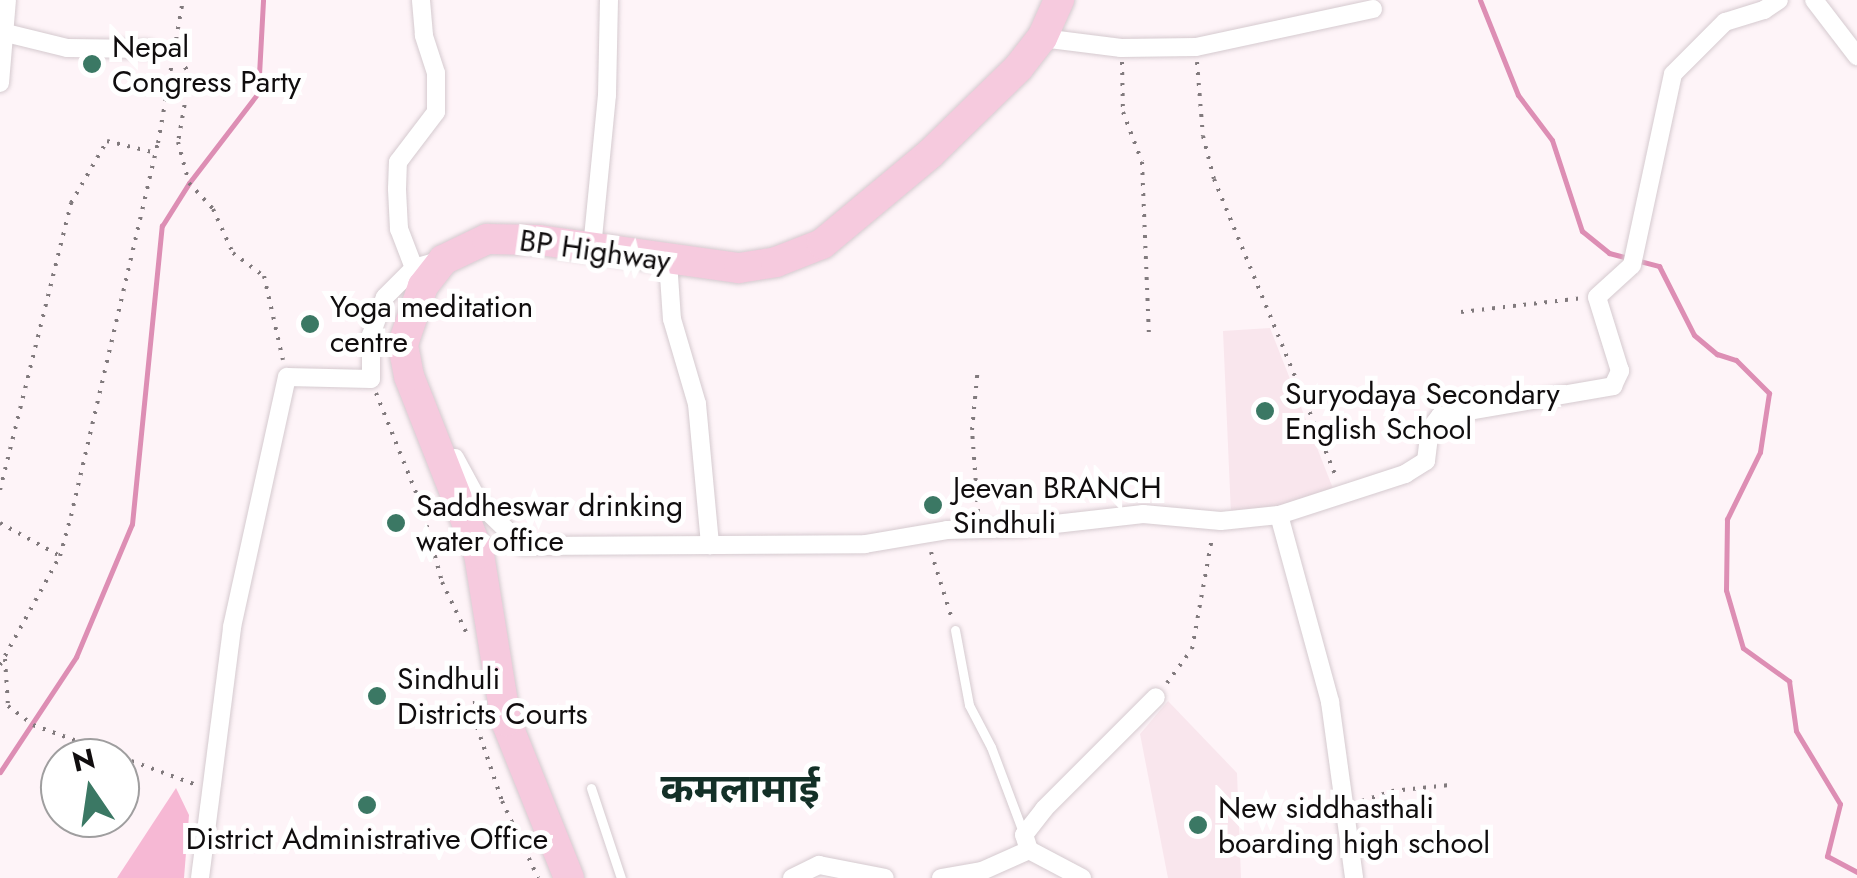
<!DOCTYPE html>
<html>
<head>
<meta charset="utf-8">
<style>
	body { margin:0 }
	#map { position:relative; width:1857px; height:878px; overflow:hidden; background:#fef4f8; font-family:Jost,"Noto Sans Devanagari",sans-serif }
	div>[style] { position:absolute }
	.built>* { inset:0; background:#f9e6ed }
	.green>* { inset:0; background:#f6b8d4 }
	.stream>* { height:5px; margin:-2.5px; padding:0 2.5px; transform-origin:2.5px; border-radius:2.5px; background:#dd8eb4 }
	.path>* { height:4px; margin-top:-2px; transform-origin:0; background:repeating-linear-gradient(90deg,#817a7d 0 2.5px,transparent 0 10.5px) }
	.roads { filter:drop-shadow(0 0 2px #d5cacf) drop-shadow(0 0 2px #d5cacf) }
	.service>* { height:9px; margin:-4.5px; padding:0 4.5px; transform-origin:4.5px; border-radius:4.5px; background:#fff }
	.minor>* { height:18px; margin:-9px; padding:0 9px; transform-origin:9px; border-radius:9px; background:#fff }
	.trunk>* { height:30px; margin:-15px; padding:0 15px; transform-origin:15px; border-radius:15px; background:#f6cade }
	.dots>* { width:28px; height:28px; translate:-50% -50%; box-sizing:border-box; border:5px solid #fff; border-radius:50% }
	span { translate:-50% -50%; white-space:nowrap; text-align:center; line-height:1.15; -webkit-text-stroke:10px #fff; paint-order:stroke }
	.poi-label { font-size:30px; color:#100d0e }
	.left { translate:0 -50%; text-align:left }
	.street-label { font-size:30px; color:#100d0e }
	.district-label { font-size:40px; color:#133027; font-weight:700 }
	.north { position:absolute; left:40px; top:738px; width:100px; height:100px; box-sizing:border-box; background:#fff; border:2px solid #9f9e9f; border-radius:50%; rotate:347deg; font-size:28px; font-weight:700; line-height:40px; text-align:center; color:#100d0e }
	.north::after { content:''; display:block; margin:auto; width:35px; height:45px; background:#3b7864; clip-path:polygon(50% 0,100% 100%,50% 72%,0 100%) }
</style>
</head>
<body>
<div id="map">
	<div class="built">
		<i style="clip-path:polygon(1270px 328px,1334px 491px,1280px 508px,1231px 514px,1223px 331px)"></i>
		<i style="clip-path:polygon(1168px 701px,1237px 773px,1241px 878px,1168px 878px,1140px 734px)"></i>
	</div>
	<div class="green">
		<i style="clip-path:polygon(176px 788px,189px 815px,184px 878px,117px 878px)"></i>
	</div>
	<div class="stream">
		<i style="left:1480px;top:0;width:102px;rotate:68.2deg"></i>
		<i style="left:1518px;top:95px;width:56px;rotate:52.9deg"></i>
		<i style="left:1552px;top:140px;width:96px;rotate:71.8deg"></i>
		<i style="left:1582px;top:231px;width:35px;rotate:39deg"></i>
		<i style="left:1609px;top:253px;width:52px;rotate:14.6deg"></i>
		<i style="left:1659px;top:266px;width:77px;rotate:63.1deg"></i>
		<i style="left:1694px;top:335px;width:30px;rotate:40deg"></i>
		<i style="left:1717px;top:354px;width:20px;rotate:18deg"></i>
		<i style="left:1736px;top:360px;width:47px;rotate:45deg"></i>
		<i style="left:1769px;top:393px;width:60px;rotate:98.7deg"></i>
		<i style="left:1760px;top:452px;width:75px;rotate:116.2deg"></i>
		<i style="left:1727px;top:519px;width:71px;rotate:90.8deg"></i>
		<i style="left:1726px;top:590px;width:60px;rotate:73.7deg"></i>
		<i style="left:1743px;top:648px;width:57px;rotate:35.7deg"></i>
		<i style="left:1789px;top:681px;width:50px;rotate:82deg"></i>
		<i style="left:1796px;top:731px;width:85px;rotate:58.9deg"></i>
		<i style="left:1840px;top:804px;width:54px;rotate:104deg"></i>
		<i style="left:1827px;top:856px;width:34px;rotate:28deg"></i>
		<i style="left:0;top:772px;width:138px;rotate:-56.5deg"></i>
		<i style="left:76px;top:657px;width:144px;rotate:-67.2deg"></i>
		<i style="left:132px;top:524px;width:300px;rotate:-84.3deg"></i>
		<i style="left:162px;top:226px;width:51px;rotate:-57.9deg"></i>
		<i style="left:189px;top:183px;width:113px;rotate:-52.5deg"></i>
		<i style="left:258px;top:93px;width:93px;rotate:-86.9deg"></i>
	</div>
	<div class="path">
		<i style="left:162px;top:50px;width:11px"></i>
		<i style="left:173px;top:50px;width:29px;rotate:55deg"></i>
		<i style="left:190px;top:74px;width:69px;rotate:100deg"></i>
		<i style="left:178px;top:142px;width:42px;rotate:75deg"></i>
		<i style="left:189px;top:183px;width:35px;rotate:47deg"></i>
		<i style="left:213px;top:209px;width:48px;rotate:65.6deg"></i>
		<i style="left:233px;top:253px;width:39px;rotate:37deg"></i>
		<i style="left:264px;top:276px;width:86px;rotate:77.3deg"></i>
		<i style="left:1122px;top:62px;width:50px;rotate:88.9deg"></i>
		<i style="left:1123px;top:112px;width:53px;rotate:69.2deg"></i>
		<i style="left:1142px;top:162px;width:175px;rotate:87.7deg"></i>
		<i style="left:1197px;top:62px;width:74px;rotate:85.4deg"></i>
		<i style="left:1203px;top:136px;width:44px;rotate:75.7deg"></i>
		<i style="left:1214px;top:179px;width:322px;rotate:67.7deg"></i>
		<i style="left:1461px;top:312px;width:123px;rotate:-6.5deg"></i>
		<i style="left:376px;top:393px;width:121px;rotate:68.1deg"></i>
		<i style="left:421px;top:505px;width:80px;rotate:74.7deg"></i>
		<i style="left:442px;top:582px;width:60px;rotate:64.3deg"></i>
		<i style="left:0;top:490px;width:296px;rotate:-76.1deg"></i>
		<i style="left:71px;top:203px;width:72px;rotate:-59.9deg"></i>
		<i style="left:107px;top:141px;width:50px;rotate:13.8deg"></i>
		<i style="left:978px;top:512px;width:82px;rotate:-94.2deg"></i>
		<i style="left:972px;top:430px;width:63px;rotate:-84.6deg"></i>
		<i style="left:0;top:523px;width:68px;rotate:28.8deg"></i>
		<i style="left:931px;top:552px;width:70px;rotate:72.6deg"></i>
		<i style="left:5px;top:659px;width:47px;rotate:86.3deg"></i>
		<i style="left:8px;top:706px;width:31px;rotate:37deg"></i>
		<i style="left:33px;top:725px;width:171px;rotate:20.1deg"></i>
		<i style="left:0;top:665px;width:124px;rotate:-61.2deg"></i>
		<i style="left:60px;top:556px;width:41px;rotate:-74.6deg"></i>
		<i style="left:71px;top:516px;width:383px;rotate:-76.9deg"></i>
		<i style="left:158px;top:143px;width:145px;rotate:-80.1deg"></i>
		<i style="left:473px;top:680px;width:47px;rotate:85.1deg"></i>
		<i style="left:477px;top:727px;width:78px;rotate:71.3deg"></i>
		<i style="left:502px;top:801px;width:85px;rotate:64.9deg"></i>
		<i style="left:1167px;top:683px;width:42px;rotate:-53.7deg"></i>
		<i style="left:1192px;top:649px;width:113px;rotate:-79.8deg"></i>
		<i style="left:1362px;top:801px;width:32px;rotate:-18deg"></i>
		<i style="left:1392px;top:791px;width:58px;rotate:-5.9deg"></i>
	</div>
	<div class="roads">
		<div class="service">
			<i style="left:955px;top:630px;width:76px;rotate:79.4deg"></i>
			<i style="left:969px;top:705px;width:47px;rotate:62.4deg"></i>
			<i style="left:991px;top:747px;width:94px;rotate:69.4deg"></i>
			<i style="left:591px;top:788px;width:95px;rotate:71.6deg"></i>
		</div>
		<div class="minor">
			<i style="left:1814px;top:0;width:71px;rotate:52.5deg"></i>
			<i style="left:6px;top:33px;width:63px;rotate:13.8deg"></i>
			<i style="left:67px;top:48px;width:81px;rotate:0.7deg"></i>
			<i style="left:1042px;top:38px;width:80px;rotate:7.2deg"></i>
			<i style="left:1121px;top:48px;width:75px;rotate:-0.8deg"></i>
			<i style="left:1196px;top:47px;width:181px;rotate:-12.1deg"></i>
			<i style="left:0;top:83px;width:83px;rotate:-85.2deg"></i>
			<i style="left:592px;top:248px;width:154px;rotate:-84.4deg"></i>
			<i style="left:607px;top:95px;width:95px;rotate:-88.8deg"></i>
			<i style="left:668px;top:261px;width:58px;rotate:86.1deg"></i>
			<i style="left:672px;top:319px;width:89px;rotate:73.6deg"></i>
			<i style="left:697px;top:404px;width:142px;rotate:84.7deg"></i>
			<i style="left:414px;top:268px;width:42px;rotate:-111deg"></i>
			<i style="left:399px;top:229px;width:40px;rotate:-92.9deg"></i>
			<i style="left:397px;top:189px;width:27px;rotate:-88deg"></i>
			<i style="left:398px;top:162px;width:63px;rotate:-52.8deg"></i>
			<i style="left:436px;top:112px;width:39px;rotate:-90deg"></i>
			<i style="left:436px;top:73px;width:40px;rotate:-108deg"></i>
			<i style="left:424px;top:35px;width:35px;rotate:-95deg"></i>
			<i style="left:455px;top:458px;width:52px;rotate:61.5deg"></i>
			<i style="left:480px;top:504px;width:60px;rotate:44.3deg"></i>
			<i style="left:523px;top:546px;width:342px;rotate:-0.3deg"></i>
			<i style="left:865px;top:544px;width:83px;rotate:-9.7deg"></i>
			<i style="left:947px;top:530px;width:73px;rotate:-1.6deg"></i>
			<i style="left:1020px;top:528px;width:124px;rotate:-6.5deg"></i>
			<i style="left:1143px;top:514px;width:78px;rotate:5.1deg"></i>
			<i style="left:1221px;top:521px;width:58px;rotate:-5.9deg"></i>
			<i style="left:1279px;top:515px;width:133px;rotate:-18deg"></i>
			<i style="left:1405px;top:474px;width:25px;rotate:-32deg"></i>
			<i style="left:1426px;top:461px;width:32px;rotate:-83deg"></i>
			<i style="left:1430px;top:429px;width:16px;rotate:-52deg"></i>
			<i style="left:1440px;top:416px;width:176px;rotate:-9.8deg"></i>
			<i style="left:1613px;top:386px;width:17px;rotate:-65deg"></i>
			<i style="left:1620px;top:371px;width:77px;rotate:-107.3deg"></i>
			<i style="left:1597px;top:297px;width:47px;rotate:-42.4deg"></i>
			<i style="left:1632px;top:265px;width:195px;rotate:-77.9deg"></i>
			<i style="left:1673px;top:74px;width:74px;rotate:-45deg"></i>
			<i style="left:1725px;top:22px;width:41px;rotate:-17.1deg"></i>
			<i style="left:1764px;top:10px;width:18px;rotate:-34deg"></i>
			<i style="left:1279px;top:515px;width:194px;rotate:74.7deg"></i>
			<i style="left:1330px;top:702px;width:178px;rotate:82.2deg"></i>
			<i style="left:1029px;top:850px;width:16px;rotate:-108deg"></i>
			<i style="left:1024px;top:835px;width:33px;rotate:-52deg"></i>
			<i style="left:1044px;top:809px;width:158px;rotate:-45deg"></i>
			<i style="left:200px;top:878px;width:253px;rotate:-82.7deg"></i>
			<i style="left:232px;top:627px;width:256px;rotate:-77.6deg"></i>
			<i style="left:287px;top:377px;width:84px;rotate:1.4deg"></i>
			<i style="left:371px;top:379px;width:44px;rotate:-90deg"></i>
			<i style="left:371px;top:335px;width:40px;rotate:-69.8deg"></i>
			<i style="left:385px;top:297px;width:41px;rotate:-45deg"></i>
			<i style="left:414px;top:268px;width:26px;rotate:-16deg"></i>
			<i style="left:792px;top:878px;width:30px;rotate:-26deg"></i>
			<i style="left:819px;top:865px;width:67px;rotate:11.1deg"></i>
			<i style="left:941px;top:878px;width:42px;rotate:-9.7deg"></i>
			<i style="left:982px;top:871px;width:51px;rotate:-24.1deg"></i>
			<i style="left:1029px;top:850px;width:60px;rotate:27.8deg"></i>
		</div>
		<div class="trunk">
			<i style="left:569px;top:878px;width:169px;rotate:-111.9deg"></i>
			<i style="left:506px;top:721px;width:169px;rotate:-99.2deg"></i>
			<i style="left:479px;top:554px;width:191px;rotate:-111.5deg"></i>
			<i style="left:409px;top:376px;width:33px;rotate:-101deg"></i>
			<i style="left:403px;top:344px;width:61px;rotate:-71deg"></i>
			<i style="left:423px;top:286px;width:33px;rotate:-52deg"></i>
			<i style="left:443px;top:260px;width:49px;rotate:-25.5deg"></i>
			<i style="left:487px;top:239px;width:52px;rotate:1.1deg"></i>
			<i style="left:539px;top:240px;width:202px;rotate:8deg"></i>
			<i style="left:739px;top:268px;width:37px;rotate:-9deg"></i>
			<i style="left:776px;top:262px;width:49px;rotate:-21.4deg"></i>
			<i style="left:822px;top:244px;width:141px;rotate:-39.8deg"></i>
			<i style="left:930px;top:154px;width:124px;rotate:-44.3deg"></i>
			<i style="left:1019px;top:67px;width:37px;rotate:-52deg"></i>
			<i style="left:1042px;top:38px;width:42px;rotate:-65.9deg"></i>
		</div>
	</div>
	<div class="dots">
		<i style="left:92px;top:64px;background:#3b7864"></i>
		<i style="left:310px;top:324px;background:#3b7864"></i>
		<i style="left:1265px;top:411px;background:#3b7864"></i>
		<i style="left:933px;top:505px;background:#3b7864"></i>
		<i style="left:396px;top:523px;background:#3b7864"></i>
		<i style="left:377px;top:696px;background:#3b7864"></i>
		<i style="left:367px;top:805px;background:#3b7864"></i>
		<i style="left:1198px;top:825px;background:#3b7864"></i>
	</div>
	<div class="poi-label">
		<span class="left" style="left:112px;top:64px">Nepal<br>Congress Party</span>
		<span class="left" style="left:330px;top:324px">Yoga meditation<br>centre</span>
		<span class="left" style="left:1285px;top:411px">Suryodaya Secondary<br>English School</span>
		<span class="left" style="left:953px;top:505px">Jeevan BRANCH<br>Sindhuli</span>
		<span class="left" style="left:416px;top:523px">Saddheswar drinking<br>water office</span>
		<span class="left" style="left:397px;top:696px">Sindhuli<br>Districts Courts</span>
		<span class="left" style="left:1218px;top:825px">New siddhasthali<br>boarding high school</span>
		<span style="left:367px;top:839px">District Administrative Office</span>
	</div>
	<div class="street-label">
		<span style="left:595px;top:251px;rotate:8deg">BP Highway</span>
	</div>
	<div class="district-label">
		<span style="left:740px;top:788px">कमलामाई</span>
	</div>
	<div class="north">N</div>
</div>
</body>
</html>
